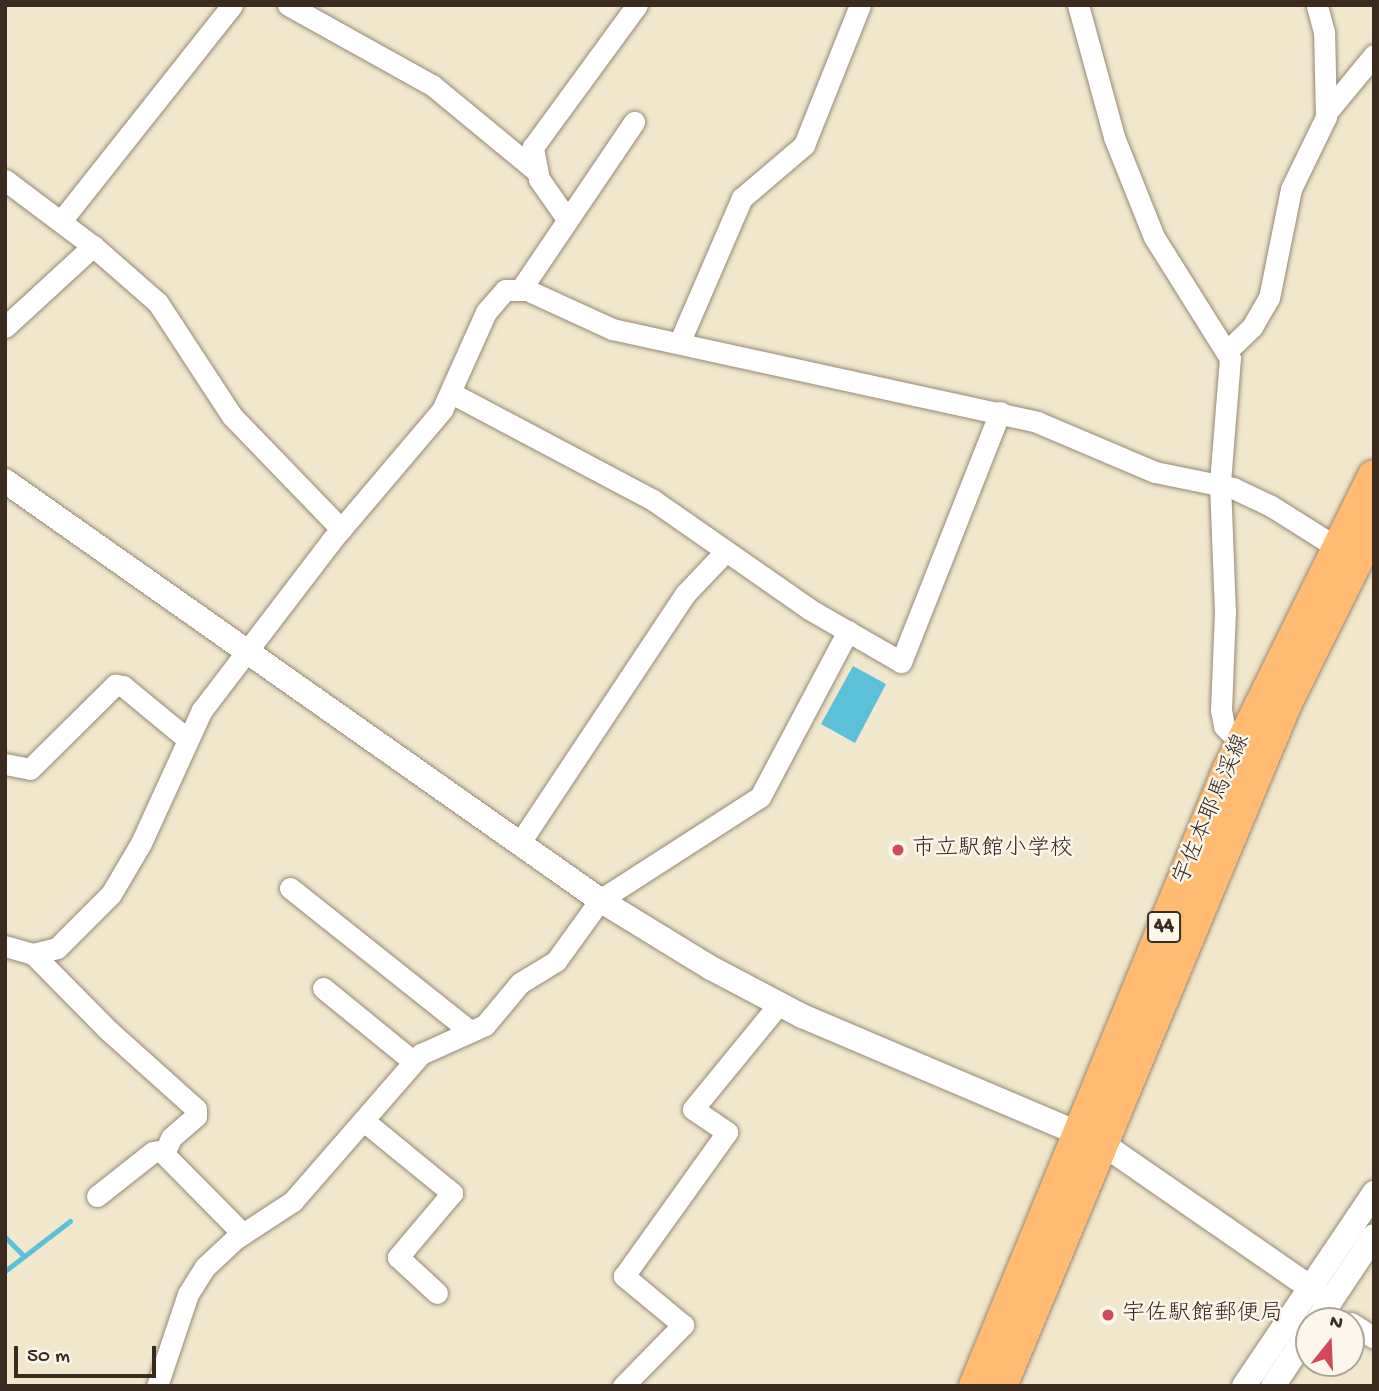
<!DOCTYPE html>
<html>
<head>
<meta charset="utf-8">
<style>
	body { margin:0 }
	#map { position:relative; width:1379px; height:1391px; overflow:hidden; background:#f0e7cc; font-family:"Gochi Hand","Klee One",sans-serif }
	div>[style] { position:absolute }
	.water>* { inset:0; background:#5bc1d9 }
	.stream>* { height:5px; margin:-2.5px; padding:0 2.5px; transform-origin:2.5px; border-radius:2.5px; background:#5bc1d9 }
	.roads { filter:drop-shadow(0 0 2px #968875) drop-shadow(0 0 2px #968875) }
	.minor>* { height:21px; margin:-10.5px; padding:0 10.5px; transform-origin:10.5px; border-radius:10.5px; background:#fff }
	.tertiary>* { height:24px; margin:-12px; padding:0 12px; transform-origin:12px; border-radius:12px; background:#fff }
	.primary>* { height:32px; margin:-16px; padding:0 16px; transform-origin:16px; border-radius:16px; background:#febb71 }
	.dots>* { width:19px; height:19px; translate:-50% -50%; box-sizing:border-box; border:4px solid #fbf7ec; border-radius:50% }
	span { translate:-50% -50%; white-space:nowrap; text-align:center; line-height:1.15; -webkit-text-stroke:5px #fbf7ec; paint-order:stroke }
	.shield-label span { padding:2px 5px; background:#fbf7ec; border:2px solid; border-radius:5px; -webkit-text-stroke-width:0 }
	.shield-label { font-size:21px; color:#3b2a1e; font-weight:700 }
	.street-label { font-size:23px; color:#3b2a1e }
	.poi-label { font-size:23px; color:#3b2a1e }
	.left { translate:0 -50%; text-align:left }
	.frame { position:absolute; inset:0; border:7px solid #3b2a1e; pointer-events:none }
	.north { position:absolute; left:1295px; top:1307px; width:70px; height:70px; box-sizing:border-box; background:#fbf7ec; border:2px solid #aea59a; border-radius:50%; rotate:18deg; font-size:19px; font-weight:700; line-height:28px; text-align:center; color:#3b2a1e }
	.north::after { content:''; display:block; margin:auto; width:24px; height:32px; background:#d1495b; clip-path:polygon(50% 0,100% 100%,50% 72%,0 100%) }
	.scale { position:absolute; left:14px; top:1346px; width:142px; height:32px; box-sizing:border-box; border:4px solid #3b2a1e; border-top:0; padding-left:9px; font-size:21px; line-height:24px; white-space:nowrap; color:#3b2a1e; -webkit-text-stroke:5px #fbf7ec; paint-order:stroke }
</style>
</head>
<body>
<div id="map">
	<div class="water">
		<i style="clip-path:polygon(853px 666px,886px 684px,855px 743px,821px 724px)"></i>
	</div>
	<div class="stream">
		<i style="left:5px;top:1237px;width:25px;rotate:45deg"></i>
		<i style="left:5px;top:1271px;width:82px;rotate:-37.6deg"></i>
	</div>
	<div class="roads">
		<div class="minor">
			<i style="left:288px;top:5px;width:165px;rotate:29.1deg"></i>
			<i style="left:432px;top:85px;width:134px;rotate:39.5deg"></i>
			<i style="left:1078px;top:5px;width:137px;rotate:74.7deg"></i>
			<i style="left:1114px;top:137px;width:108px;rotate:68.2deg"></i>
			<i style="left:1154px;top:237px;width:143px;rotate:57.9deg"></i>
			<i style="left:1230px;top:358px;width:125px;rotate:94.6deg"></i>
			<i style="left:1220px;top:483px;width:128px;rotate:87.8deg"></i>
			<i style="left:1225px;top:611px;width:99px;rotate:92.3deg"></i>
			<i style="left:1221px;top:710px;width:16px;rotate:79deg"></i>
			<i style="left:1224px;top:726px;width:24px;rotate:45deg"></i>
			<i style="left:1327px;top:112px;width:74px;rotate:-50.5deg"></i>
			<i style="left:5px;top:180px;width:110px;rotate:36.9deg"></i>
			<i style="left:93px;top:246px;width:86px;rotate:41.2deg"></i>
			<i style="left:158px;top:303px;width:135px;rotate:56.8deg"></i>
			<i style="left:232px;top:416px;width:157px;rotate:46deg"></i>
			<i style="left:567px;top:219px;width:49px;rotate:-125deg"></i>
			<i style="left:539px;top:179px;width:33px;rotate:-101deg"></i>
			<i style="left:533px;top:147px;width:176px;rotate:-53.8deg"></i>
			<i style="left:61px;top:221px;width:275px;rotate:-51.6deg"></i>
			<i style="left:521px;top:289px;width:202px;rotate:-55.9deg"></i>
			<i style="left:5px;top:327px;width:120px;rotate:-42.6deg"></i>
			<i style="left:680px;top:341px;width:156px;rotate:-66.6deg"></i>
			<i style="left:742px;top:198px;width:82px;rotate:-40.5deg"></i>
			<i style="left:804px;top:145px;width:151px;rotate:-68.2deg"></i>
			<i style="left:1227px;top:351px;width:35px;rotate:-44deg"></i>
			<i style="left:1252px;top:327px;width:34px;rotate:-60deg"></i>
			<i style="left:1269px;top:298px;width:111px;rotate:-78.6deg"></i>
			<i style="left:1291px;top:189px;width:80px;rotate:-64.1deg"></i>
			<i style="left:1326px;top:117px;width:85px;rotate:-91.3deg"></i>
			<i style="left:1324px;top:32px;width:28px;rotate:-105deg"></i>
			<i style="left:453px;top:394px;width:226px;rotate:27.9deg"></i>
			<i style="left:653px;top:500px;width:190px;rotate:34.9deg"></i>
			<i style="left:809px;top:609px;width:106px;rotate:29.9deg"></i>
			<i style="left:901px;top:662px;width:269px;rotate:-68.4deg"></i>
			<i style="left:5px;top:764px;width:25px;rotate:11deg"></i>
			<i style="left:30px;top:769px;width:120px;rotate:-44.7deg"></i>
			<i style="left:115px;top:685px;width:8px;rotate:7deg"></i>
			<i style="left:123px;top:686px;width:82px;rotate:39.5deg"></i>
			<i style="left:519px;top:844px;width:301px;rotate:-56.4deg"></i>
			<i style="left:686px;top:593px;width:55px;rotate:-46.5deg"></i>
			<i style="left:290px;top:888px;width:231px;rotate:38.5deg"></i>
			<i style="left:5px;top:946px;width:29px;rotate:16deg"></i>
			<i style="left:33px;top:954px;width:25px;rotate:-14deg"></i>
			<i style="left:57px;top:948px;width:76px;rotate:-45deg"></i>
			<i style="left:111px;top:894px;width:59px;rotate:-59.5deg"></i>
			<i style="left:141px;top:843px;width:146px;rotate:-65.4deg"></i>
			<i style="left:202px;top:710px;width:213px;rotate:-52.6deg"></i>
			<i style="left:331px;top:541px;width:172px;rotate:-49.7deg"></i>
			<i style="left:442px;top:410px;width:107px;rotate:-65.8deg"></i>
			<i style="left:486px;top:312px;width:29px;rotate:-49deg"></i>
			<i style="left:505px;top:290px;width:22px"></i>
			<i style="left:527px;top:290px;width:94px;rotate:24.6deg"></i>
			<i style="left:612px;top:329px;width:435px;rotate:12.3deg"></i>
			<i style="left:1037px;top:422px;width:128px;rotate:23deg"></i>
			<i style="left:1155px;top:472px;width:80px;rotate:11.6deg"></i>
			<i style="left:1233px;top:488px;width:42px;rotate:25.3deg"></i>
			<i style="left:1271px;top:506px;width:77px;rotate:32.2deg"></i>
			<i style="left:33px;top:954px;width:107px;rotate:45.4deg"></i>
			<i style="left:108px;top:1030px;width:118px;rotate:41.9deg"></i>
			<i style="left:196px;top:1109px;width:7px;rotate:90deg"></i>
			<i style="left:196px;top:1116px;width:33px;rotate:139deg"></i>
			<i style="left:171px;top:1138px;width:17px;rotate:114deg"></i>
			<i style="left:164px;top:1154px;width:112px;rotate:45.4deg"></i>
			<i style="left:323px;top:988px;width:117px;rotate:39.1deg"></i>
			<i style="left:364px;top:1121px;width:114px;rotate:39.3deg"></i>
			<i style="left:452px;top:1193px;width:84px;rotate:130.2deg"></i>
			<i style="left:398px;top:1257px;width:53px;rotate:42.7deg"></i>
			<i style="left:97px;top:1196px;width:71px;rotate:-38.2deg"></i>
			<i style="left:153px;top:1152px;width:11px;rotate:-10deg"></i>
			<i style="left:1351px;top:1323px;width:27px;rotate:33deg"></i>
			<i style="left:157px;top:1386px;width:97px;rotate:-71.4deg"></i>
			<i style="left:188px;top:1294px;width:32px;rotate:-58deg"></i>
			<i style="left:205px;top:1267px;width:41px;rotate:-43deg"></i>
			<i style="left:235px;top:1239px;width:69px;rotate:-33.2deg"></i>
			<i style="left:293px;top:1201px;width:195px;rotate:-49deg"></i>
			<i style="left:421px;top:1054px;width:70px;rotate:-24.4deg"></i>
			<i style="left:485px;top:1025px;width:55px;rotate:-50.2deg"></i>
			<i style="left:520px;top:983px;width:42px;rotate:-31.4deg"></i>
			<i style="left:556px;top:961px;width:75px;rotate:-54.2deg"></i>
			<i style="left:600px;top:900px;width:190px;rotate:-32.8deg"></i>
			<i style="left:760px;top:797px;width:188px;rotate:-62.1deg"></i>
			<i style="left:623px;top:1386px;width:86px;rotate:-45.5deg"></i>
			<i style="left:683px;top:1325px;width:77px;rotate:-140.3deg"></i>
			<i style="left:624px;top:1276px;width:177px;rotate:-54.4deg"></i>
			<i style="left:727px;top:1132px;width:41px;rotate:-145.9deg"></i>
			<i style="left:693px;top:1109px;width:136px;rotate:-50.7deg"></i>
		</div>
		<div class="tertiary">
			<i style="left:5px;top:481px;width:728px;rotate:35.15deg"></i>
			<i style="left:600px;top:900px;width:130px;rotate:31.5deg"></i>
			<i style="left:711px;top:968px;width:103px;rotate:27.8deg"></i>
			<i style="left:802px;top:1016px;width:327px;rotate:23deg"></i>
			<i style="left:1103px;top:1144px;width:276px;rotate:34.7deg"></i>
			<i style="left:1317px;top:1321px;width:102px;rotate:-56.2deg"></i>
			<i style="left:1244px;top:1386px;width:233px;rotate:-56deg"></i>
			<i style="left:1273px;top:1386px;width:65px;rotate:-56.3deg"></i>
		</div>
		<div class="primary">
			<i style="left:975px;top:1386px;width:665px;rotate:-67.64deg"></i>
			<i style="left:1228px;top:771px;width:329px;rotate:-63.7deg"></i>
			<i style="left:1001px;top:1386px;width:740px;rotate:-67.35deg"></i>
			<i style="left:1286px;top:703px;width:198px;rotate:-63.6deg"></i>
		</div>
	</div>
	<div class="dots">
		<i style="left:898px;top:850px;background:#d1495b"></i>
		<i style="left:1108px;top:1315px;background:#d1495b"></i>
	</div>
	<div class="shield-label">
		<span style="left:1164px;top:927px">44</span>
	</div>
	<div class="street-label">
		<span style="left:1213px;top:810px;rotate:-67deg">宇佐本耶馬渓線</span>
	</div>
	<div class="poi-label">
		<span class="left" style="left:912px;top:850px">市立駅館小学校</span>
		<span class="left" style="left:1122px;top:1315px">宇佐駅館郵便局</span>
	</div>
	<div class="frame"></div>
	<div class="north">N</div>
	<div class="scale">50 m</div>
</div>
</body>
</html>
